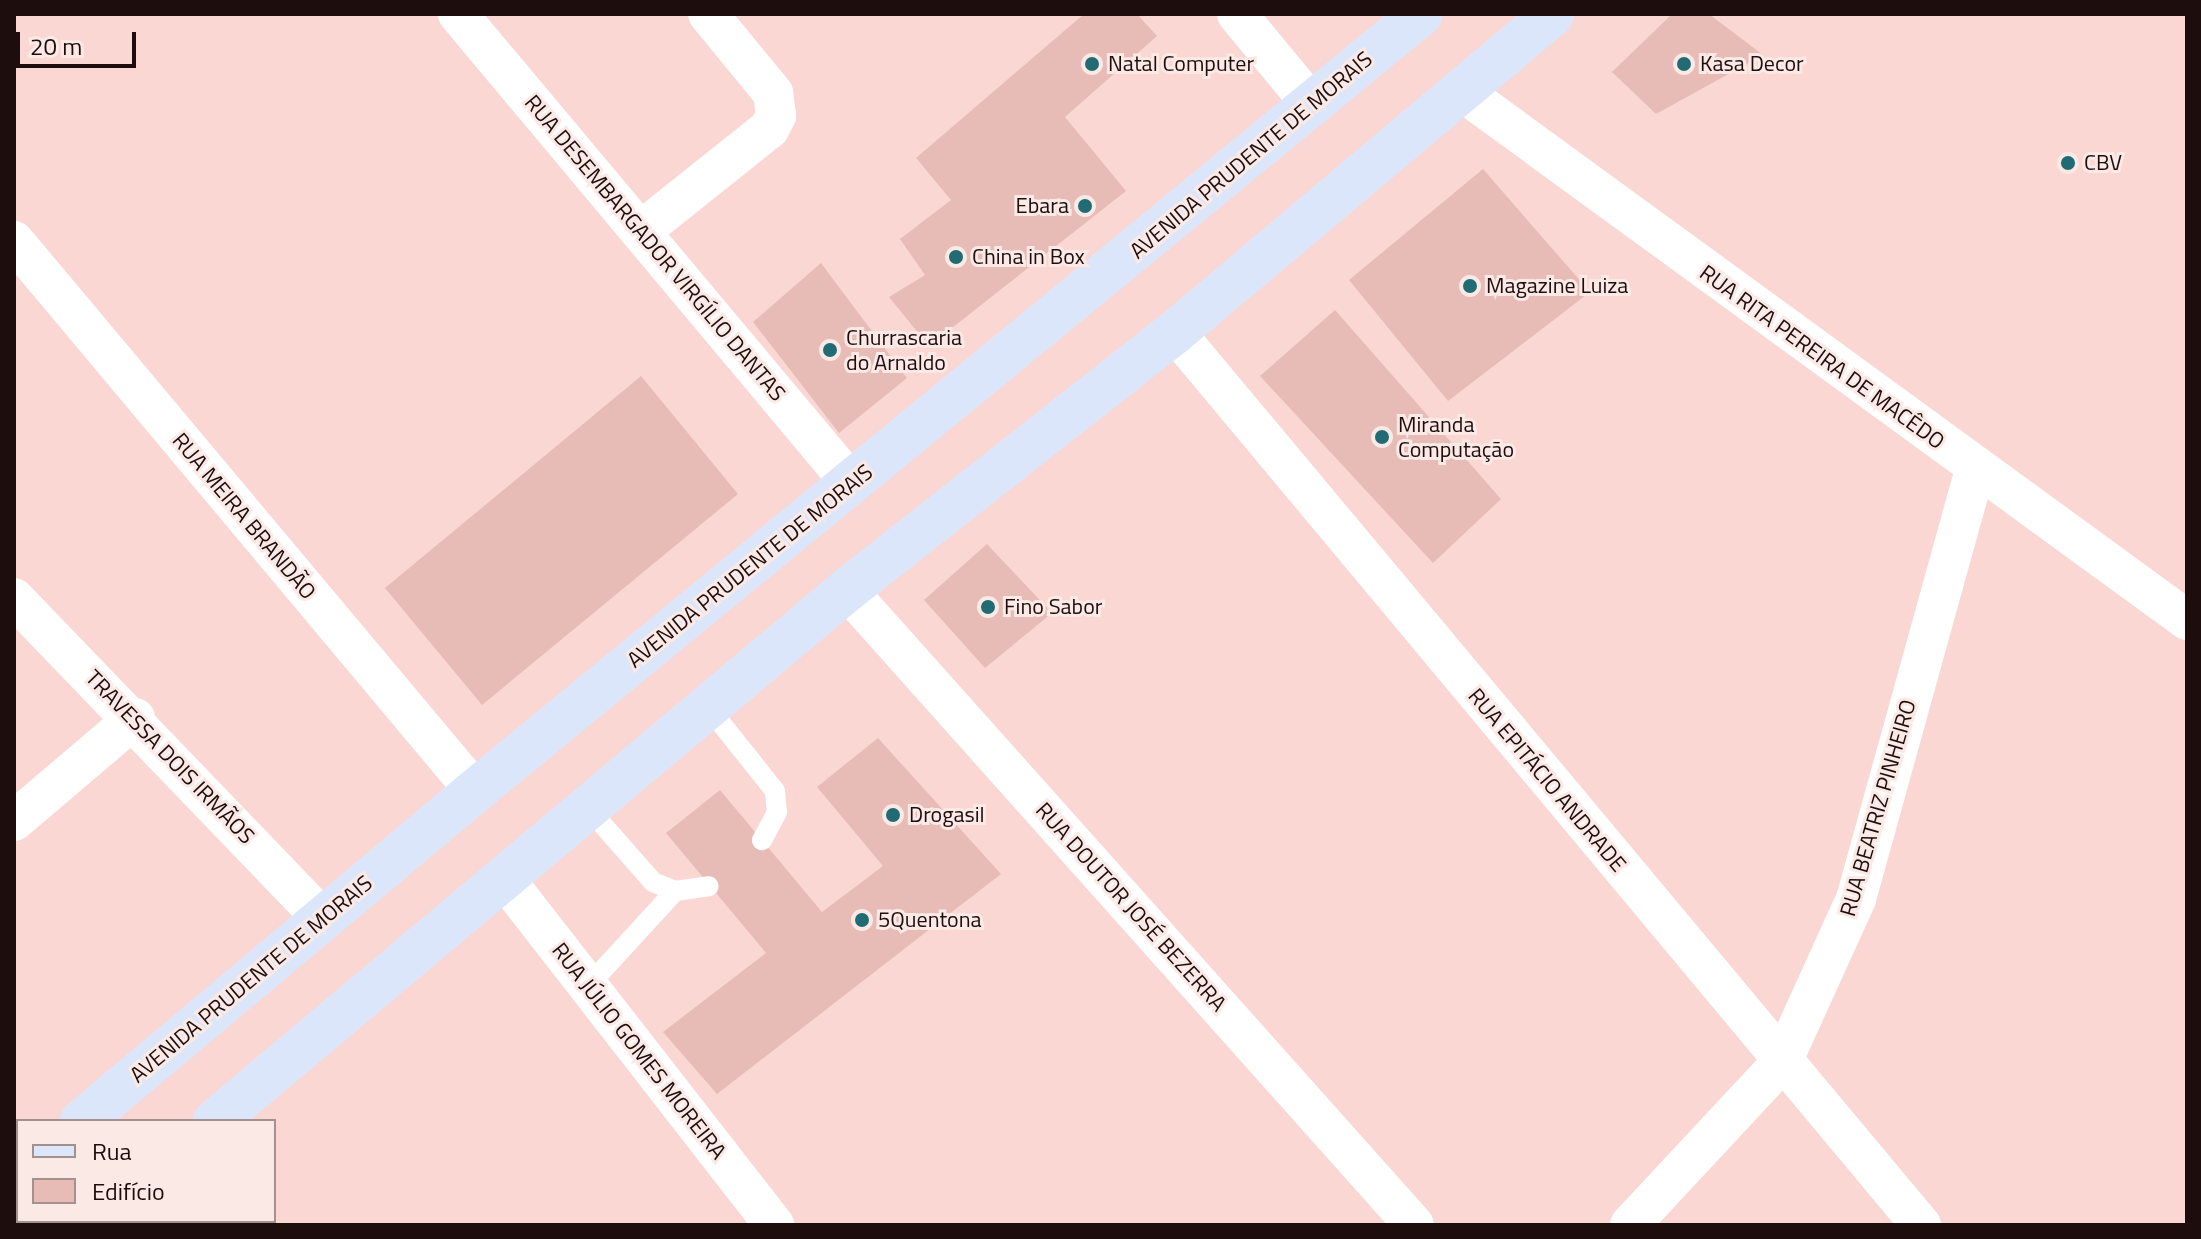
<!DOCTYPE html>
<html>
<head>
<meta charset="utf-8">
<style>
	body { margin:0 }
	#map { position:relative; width:2201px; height:1239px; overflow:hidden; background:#fad7d2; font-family:"Titillium Web",sans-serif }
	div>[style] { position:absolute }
	.building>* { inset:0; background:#e7bcb7 }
	.service>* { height:20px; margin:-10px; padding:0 10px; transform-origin:10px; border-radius:10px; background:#fff }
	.minor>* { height:40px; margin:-20px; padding:0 20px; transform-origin:20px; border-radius:20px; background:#fff }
	.primary>* { height:44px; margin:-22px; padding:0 22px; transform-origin:22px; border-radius:22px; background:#dce6fb }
	.dots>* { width:22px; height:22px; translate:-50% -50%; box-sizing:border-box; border:4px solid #fbe9e6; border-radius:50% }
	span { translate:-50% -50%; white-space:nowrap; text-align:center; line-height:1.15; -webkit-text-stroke:6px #fbe9e6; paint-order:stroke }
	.poi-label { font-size:22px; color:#1d0e0d }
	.left { translate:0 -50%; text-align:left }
	.right { translate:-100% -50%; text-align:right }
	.street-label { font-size:22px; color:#1d0e0d }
	.frame { position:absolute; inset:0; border:16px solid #1d0e0d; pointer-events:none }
	.legend { position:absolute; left:16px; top:1119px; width:260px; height:104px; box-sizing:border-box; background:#fbe9e6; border:2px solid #a2918f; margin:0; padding:10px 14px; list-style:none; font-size:24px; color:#1d0e0d }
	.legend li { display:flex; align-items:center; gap:16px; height:40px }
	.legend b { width:40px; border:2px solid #a2918f }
	.scale { position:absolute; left:16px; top:32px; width:120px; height:36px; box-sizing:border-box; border:4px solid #1d0e0d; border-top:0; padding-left:10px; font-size:24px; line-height:28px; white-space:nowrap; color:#1d0e0d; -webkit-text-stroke:6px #fbe9e6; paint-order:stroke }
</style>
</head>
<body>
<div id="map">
	<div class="building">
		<i style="clip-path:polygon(1084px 14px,1137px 14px,1157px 36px,1065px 117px,1126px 191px,929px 346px,889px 297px,925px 275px,900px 239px,951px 200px,916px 158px)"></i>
		<i style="clip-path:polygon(1672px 14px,1709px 14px,1763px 55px,1656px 114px,1612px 72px)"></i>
		<i style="clip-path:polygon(1483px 169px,1590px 292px,1448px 401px,1349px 280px)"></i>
		<i style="clip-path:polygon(821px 263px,907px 378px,839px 433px,753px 322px)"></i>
		<i style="clip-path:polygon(1335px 310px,1501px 499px,1433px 563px,1260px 376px)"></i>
		<i style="clip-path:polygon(641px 376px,738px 494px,482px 705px,385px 588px)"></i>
		<i style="clip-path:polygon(987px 544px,1052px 613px,985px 668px,924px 600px)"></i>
		<i style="clip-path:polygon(878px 738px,1001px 874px,717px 1094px,663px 1032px,766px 953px,666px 833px,720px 790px,822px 912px,883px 866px,817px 787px)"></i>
	</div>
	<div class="service">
		<i style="left:708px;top:707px;width:107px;rotate:51.4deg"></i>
		<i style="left:775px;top:791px;width:21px;rotate:85deg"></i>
		<i style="left:777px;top:812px;width:32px;rotate:118deg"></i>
		<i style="left:588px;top:808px;width:98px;rotate:48.7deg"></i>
		<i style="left:653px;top:882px;width:24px;rotate:22deg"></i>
		<i style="left:675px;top:891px;width:34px;rotate:-8deg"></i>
		<i style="left:588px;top:986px;width:129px;rotate:-47.5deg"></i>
	</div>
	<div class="minor">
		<i style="left:458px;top:14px;width:612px;rotate:50.04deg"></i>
		<i style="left:1237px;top:14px;width:118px;rotate:50.5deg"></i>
		<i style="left:1460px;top:90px;width:900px;rotate:36.09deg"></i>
		<i style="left:641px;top:231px;width:164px;rotate:-38.6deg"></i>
		<i style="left:769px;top:129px;width:15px;rotate:-62deg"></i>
		<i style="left:776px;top:116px;width:23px;rotate:-97deg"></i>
		<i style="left:773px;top:93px;width:102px;rotate:-129.4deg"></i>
		<i style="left:14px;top:241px;width:718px;rotate:50.03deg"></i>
		<i style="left:1175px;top:332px;width:1164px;rotate:50.13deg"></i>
		<i style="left:847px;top:590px;width:851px;rotate:48.24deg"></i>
		<i style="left:14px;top:598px;width:446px;rotate:46.1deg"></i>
		<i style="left:14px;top:821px;width:159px;rotate:-40.4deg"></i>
		<i style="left:504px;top:878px;width:440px;rotate:52.1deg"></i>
		<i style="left:131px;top:1221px;width:5px;rotate:53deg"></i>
		<i style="left:1630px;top:1225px;width:223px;rotate:-47deg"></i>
		<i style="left:1782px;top:1062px;width:179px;rotate:-65.6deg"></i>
		<i style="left:1856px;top:899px;width:445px;rotate:-74.5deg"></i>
	</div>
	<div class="primary">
		<i style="left:82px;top:1121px;width:513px;rotate:-40.02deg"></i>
		<i style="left:475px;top:791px;width:1224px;rotate:-39.4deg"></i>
		<i style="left:215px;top:1121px;width:825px;rotate:-40.04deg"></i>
		<i style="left:847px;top:590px;width:417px;rotate:-38.2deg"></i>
		<i style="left:1175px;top:332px;width:493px;rotate:-40.1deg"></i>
		<i style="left:14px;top:1178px;width:5px;rotate:-37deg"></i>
		<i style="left:90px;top:1225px;width:6px;rotate:-39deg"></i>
	</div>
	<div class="dots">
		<i style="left:1092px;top:64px;background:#216b74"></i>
		<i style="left:1684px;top:64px;background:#216b74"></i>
		<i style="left:2068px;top:163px;background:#216b74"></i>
		<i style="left:1085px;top:206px;background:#216b74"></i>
		<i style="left:956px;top:257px;background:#216b74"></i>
		<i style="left:1470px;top:286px;background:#216b74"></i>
		<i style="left:830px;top:350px;background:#216b74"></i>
		<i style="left:1382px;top:437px;background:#216b74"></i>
		<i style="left:988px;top:607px;background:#216b74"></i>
		<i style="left:893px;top:815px;background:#216b74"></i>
		<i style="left:862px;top:920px;background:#216b74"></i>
	</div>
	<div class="poi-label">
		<span class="left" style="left:1108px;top:64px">Natal Computer</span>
		<span class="left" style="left:1700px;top:64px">Kasa Decor</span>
		<span class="left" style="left:2084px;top:163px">CBV</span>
		<span class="right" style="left:1069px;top:206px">Ebara</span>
		<span class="left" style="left:972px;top:257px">China in Box</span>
		<span class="left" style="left:1486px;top:286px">Magazine Luiza</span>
		<span class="left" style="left:846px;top:350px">Churrascaria<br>do Arnaldo</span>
		<span class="left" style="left:1398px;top:437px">Miranda<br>Computação</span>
		<span class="left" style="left:1004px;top:607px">Fino Sabor</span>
		<span class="left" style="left:909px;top:815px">Drogasil</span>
		<span class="left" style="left:878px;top:920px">5Quentona</span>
	</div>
	<div class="street-label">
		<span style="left:1251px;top:155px;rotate:-40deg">AVENIDA PRUDENTE DE MORAIS</span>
		<span style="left:655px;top:248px;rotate:50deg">RUA DESEMBARGADOR VIRGÍLIO DANTAS</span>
		<span style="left:1822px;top:357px;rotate:36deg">RUA RITA PEREIRA DE MACÊDO</span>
		<span style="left:244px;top:516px;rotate:50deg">RUA MEIRA BRANDÃO</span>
		<span style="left:750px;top:566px;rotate:-39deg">AVENIDA PRUDENTE DE MORAIS</span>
		<span style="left:170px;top:757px;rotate:46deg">TRAVESSA DOIS IRMÃOS</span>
		<span style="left:1547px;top:780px;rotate:50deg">RUA EPITÁCIO ANDRADE</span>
		<span style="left:1878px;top:808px;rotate:-74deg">RUA BEATRIZ PINHEIRO</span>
		<span style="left:1131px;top:907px;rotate:48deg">RUA DOUTOR JOSÉ BEZERRA</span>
		<span style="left:251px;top:979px;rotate:-40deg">AVENIDA PRUDENTE DE MORAIS</span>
		<span style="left:639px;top:1051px;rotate:52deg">RUA JÚLIO GOMES MOREIRA</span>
	</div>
	<div class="frame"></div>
	<ul class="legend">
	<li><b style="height:10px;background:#dce6fb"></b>Rua</li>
	<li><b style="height:22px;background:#e7bcb7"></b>Edifício</li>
	</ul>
	<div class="scale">20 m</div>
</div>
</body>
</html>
